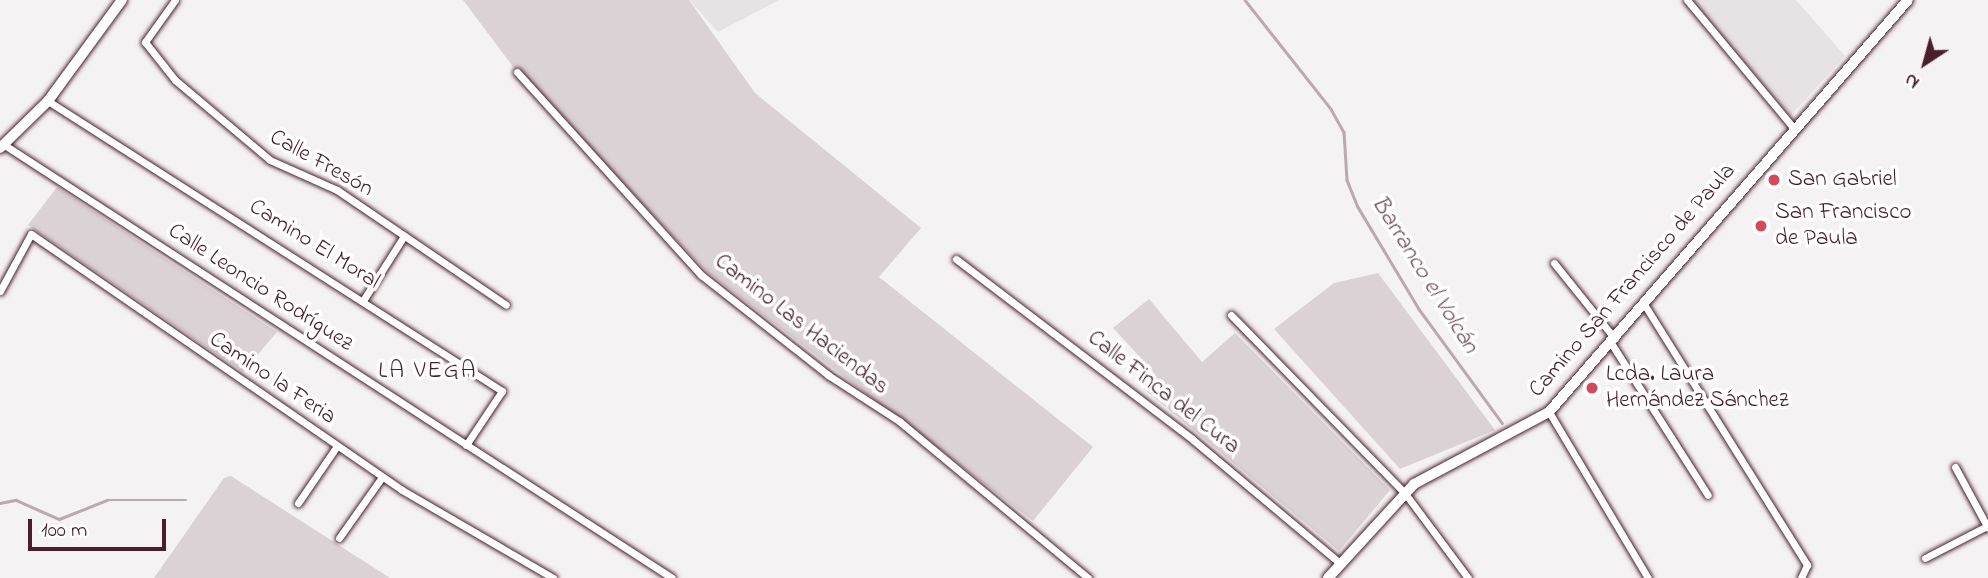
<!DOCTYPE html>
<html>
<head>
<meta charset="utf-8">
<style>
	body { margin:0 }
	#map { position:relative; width:1988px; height:578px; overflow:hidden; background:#f4f2f2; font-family:"Indie Flower",sans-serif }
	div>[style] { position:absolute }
	.built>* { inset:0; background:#e7e2e3 }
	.green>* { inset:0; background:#dbd2d5 }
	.stream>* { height:2.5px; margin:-1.25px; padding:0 1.25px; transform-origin:1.25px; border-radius:1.25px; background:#baa9ae }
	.roads { filter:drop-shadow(0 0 2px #4a1f2b) drop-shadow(0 0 2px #4a1f2b) }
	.minor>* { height:7px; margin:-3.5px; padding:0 3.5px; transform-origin:3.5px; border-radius:3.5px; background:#fff }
	.secondary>* { height:10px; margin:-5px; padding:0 5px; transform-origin:5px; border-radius:5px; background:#fff }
	.dots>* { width:19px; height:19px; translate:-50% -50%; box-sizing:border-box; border:4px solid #fff; border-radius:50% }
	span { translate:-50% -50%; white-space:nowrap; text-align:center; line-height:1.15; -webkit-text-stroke:7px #fff; paint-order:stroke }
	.street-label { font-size:23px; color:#4a1f2b }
	.poi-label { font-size:23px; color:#4a1f2b }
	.left { translate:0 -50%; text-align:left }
	.water-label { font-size:24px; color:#714f59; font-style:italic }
	.neighbourhood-label { font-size:24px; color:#4a1f2b; letter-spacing:2px }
	.north { position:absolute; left:1890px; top:28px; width:70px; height:70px; -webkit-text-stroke:5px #fff; paint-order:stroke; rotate:216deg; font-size:19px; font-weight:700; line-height:28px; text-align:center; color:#4a1f2b }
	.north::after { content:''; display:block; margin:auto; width:24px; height:32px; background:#4a1f2b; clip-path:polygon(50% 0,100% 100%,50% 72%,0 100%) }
	.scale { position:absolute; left:28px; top:519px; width:138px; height:32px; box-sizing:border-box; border:4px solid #4a1f2b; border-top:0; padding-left:9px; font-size:21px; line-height:24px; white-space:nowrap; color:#4a1f2b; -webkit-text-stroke:5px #fff; paint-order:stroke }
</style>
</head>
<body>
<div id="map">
	<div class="built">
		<i style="clip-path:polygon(689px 0,779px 0,718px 32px)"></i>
		<i style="clip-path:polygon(1690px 0,1796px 0,1845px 56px,1790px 116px)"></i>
	</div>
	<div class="green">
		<i style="clip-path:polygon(463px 0,689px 0,755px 93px,921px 228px,879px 277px,1093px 447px,1033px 521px,707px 272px,517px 72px)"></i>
		<i style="clip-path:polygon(57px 187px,140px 242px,277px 332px,243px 372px,28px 225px)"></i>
		<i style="clip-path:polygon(1378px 273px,1495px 430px,1400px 469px,1274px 329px,1334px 283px)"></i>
		<i style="clip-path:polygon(1149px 299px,1202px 362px,1235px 333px,1390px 490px,1339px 551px,1144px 389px,1153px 371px,1113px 328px)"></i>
		<i style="clip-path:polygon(231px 476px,390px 578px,154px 578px,224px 478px)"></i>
	</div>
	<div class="stream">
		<i style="left:1245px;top:0;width:139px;rotate:51.7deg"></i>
		<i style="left:1331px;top:109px;width:26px;rotate:61deg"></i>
		<i style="left:1344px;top:132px;width:48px;rotate:86.4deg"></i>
		<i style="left:1347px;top:180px;width:29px;rotate:68deg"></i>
		<i style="left:1358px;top:207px;width:119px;rotate:59.1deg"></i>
		<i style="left:1419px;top:309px;width:141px;rotate:53.9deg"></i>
		<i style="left:0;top:503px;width:16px;rotate:-11deg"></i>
		<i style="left:16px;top:500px;width:47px;rotate:23.8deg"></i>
		<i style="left:59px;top:519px;width:52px;rotate:-21.6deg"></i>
		<i style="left:107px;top:500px;width:79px"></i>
	</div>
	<div class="roads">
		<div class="minor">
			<i style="left:175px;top:0;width:52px;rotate:125.5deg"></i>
			<i style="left:145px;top:42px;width:48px;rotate:51.7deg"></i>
			<i style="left:175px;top:80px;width:124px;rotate:40.1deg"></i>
			<i style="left:270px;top:160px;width:73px;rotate:24.1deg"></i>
			<i style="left:337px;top:190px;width:204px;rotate:34.2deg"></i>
			<i style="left:1687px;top:0;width:165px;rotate:50.2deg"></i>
			<i style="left:517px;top:72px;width:274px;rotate:47.8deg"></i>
			<i style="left:701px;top:275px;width:162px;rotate:38.2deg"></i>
			<i style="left:828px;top:375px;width:85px;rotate:32.9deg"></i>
			<i style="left:899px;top:421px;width:246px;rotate:39.7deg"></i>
			<i style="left:48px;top:101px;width:539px;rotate:32.57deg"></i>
			<i style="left:502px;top:391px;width:65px;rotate:123.7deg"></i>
			<i style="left:3px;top:144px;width:797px;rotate:32.97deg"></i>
			<i style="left:956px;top:259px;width:297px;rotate:37.3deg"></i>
			<i style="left:1192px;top:439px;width:194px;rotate:40deg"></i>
			<i style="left:1554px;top:263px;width:97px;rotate:51.2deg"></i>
			<i style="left:0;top:291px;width:65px;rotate:-61.5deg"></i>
			<i style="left:31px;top:234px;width:451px;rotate:34.6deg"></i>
			<i style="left:402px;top:490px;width:175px;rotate:30.2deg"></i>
			<i style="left:364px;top:299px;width:75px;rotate:-57.6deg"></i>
			<i style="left:1644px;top:304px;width:308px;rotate:58deg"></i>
			<i style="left:1807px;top:565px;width:14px;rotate:115deg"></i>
			<i style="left:1231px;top:315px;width:248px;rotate:45.7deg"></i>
			<i style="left:1404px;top:492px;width:107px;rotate:53.3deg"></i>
			<i style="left:1611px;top:343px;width:180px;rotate:57.5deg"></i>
			<i style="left:1549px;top:412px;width:193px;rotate:59.2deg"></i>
			<i style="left:1955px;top:467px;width:69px;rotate:61.6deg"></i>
			<i style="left:298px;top:503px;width:69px;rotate:-55.6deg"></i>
			<i style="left:339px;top:538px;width:75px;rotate:-54.8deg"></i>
			<i style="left:1925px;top:558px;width:70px;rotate:-27.3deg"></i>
		</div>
		<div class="secondary">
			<i style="left:0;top:148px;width:67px;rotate:-44.4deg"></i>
			<i style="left:48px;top:101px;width:125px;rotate:-53.8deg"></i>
			<i style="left:1328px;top:578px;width:127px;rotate:-47.5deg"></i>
			<i style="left:1414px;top:484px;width:153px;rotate:-28.1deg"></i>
			<i style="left:1549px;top:412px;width:546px;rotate:-48.93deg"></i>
		</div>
	</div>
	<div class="dots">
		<i style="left:1774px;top:180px;background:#d1495b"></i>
		<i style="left:1761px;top:226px;background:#d1495b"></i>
		<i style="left:1592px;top:388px;background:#d1495b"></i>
	</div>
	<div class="street-label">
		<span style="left:321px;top:164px;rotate:29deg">Calle Fresón</span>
		<span style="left:314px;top:245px;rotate:32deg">Camino El Moral</span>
		<span style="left:1633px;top:281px;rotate:-49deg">Camino San Francisco de Paula</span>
		<span style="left:260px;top:288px;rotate:33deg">Calle Leoncio Rodríguez</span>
		<span style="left:801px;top:325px;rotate:38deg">Camino Las Haciendas</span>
		<span style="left:272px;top:379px;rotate:34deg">Camino la Feria</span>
		<span style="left:1163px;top:393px;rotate:38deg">Calle Finca del Cura</span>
	</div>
	<div class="poi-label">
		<span class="left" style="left:1788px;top:180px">San Gabriel</span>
		<span class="left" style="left:1775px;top:226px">San Francisco<br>de Paula</span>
		<span class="left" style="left:1606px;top:388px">Lcda. Laura<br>Hernández Sánchez</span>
	</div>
	<div class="water-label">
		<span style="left:1424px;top:275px;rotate:58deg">Barranco el Volcán</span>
	</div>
	<div class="neighbourhood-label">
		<span style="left:428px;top:372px">LA VEGA</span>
	</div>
	<div class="north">N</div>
	<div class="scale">100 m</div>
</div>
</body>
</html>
